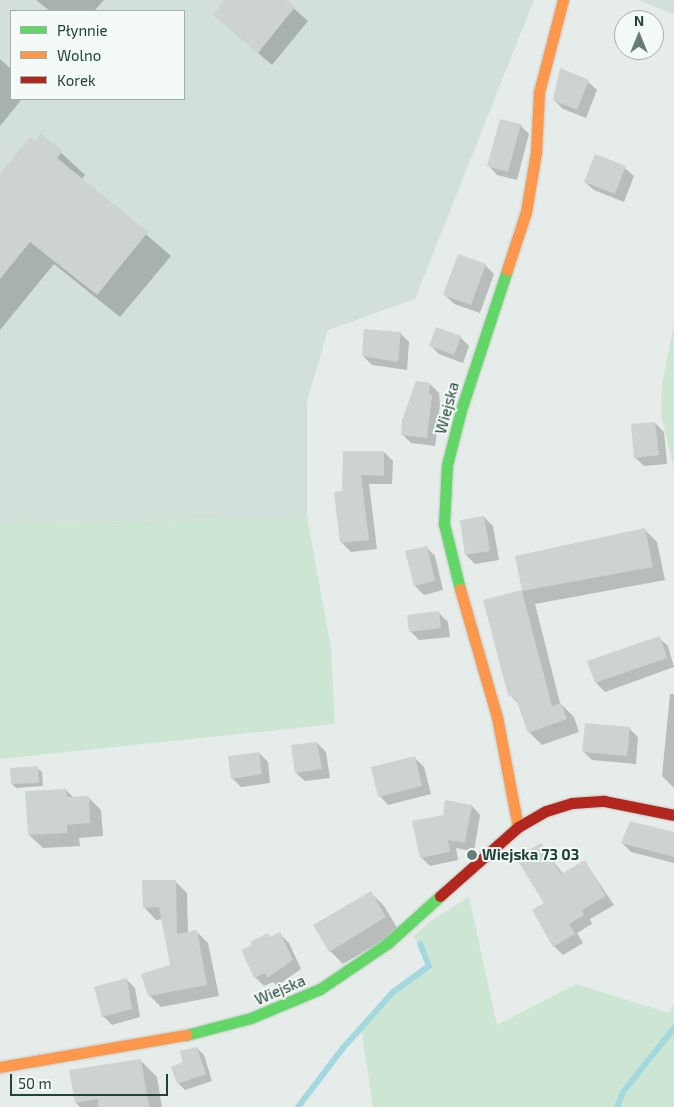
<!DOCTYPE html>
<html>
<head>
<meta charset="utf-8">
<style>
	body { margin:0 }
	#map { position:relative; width:674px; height:1107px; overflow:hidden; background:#e6ece9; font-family:"Exo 2",sans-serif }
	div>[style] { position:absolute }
	.built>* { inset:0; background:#d3dfd9 }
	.green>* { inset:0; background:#cde6d4 }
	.shadow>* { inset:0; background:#0003 }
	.stream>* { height:6px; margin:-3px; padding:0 3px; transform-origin:3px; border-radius:3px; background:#a2d8de }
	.building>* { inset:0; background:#ccd3d0 }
	.roads { filter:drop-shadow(0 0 1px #c1cac6) drop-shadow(0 0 1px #c1cac6) }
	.fast>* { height:11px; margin:-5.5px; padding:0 5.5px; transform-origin:5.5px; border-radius:5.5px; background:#63d668 }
	.slow>* { height:11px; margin:-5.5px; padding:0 5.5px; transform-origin:5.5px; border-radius:5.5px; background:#ff974d }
	.jam>* { height:11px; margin:-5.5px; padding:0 5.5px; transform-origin:5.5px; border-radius:5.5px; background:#b3261e }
	.dots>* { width:14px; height:14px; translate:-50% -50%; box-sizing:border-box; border:2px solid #f4faf7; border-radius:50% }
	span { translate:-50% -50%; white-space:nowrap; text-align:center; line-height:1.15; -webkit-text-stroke:4px #f4faf7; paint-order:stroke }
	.street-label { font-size:15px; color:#204338 }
	.poi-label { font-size:15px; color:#204338; font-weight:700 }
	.left { translate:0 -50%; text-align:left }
	.legend { position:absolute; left:10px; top:10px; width:175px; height:90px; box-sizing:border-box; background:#f4faf7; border:1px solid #9fb1ab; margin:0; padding:6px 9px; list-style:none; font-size:15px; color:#204338 }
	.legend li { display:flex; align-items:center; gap:10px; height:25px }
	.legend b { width:25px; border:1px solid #9fb1ab }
	.north { position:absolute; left:614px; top:10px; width:50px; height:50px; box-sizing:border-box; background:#f4faf7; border:1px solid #9fb1ab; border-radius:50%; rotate:0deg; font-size:14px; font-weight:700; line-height:20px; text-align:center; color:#204338 }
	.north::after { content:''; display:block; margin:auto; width:18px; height:22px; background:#657e76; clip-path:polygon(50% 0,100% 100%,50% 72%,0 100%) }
	.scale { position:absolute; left:10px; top:1074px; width:158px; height:22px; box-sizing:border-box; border:2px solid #204338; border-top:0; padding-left:6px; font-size:15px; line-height:18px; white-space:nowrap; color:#204338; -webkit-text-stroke:4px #f4faf7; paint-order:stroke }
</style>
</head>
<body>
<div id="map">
	<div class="built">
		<i style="clip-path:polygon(evenodd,0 0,534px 0,415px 299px,328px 330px,307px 401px,307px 517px,0 524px,0 0,11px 11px,184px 11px,184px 99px,11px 99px,11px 11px)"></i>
		<i style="clip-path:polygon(638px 0,674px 0,674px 14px,648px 4px)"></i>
	</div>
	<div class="green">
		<i style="clip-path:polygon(674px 324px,674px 468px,661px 415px,662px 384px)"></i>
		<i style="clip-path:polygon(307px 517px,331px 648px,335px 724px,0 759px,0 524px)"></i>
		<i style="clip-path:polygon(469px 897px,497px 1025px,576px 984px,669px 1013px,674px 1003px,674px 1107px,373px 1107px,361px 1028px,393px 992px,429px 966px,420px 944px,413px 937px,429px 922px)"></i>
	</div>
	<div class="shadow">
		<i style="clip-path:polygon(36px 0,104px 0,94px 11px,50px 11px)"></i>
		<i style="clip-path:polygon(227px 0,284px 0,308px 21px,272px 65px,214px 15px)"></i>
		<i style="clip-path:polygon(0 59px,11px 69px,11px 99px,22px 99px,0 126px)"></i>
		<i style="clip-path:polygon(561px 70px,588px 82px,597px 90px,586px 118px,563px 109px,554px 100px)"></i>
		<i style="clip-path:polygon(520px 125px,529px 134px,517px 180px,497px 175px,489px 166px)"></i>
		<i style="clip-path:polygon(42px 135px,85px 175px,82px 179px,171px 256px,120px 317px,54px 264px,0 330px,0 176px)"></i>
		<i style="clip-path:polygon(625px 168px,634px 176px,624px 202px,594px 190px,585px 182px)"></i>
		<i style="clip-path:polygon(485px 265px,494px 274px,480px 313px,454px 304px,445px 295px)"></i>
		<i style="clip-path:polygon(400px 333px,409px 342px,407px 370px,372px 365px,363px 356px)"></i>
		<i style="clip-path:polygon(460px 337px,469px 346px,463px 363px,439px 354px,430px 345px)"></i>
		<i style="clip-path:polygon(430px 384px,439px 393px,440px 405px,435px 446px,411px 443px,402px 434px)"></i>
		<i style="clip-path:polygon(655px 423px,664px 432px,667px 464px,644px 466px,635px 457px)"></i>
		<i style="clip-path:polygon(384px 452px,393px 461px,392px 484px,369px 484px,377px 549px,351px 552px,342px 543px,343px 492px)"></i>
		<i style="clip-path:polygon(484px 517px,493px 526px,499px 560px,475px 564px,466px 555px)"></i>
		<i style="clip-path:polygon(644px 529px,657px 542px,665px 580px,535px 604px,560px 703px,574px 717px,579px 732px,542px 745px,529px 732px,520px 705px,509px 694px,485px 601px,523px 591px,517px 557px)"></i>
		<i style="clip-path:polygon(426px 547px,435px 556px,443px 590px,424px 595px,415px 586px,407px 552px)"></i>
		<i style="clip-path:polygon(439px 613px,448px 622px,450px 637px,419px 640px,410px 631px)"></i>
		<i style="clip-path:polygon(659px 638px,668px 646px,674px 667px,605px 692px,596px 683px)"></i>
		<i style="clip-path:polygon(670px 694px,674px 694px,674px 788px,662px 776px)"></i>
		<i style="clip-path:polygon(629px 728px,638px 737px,636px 764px,592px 760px,583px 751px)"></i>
		<i style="clip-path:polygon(317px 743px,326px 752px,330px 778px,305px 781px,296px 773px)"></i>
		<i style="clip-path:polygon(259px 753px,268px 762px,270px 783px,241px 787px,232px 778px)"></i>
		<i style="clip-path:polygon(415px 758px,424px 767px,431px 794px,388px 805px,380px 796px)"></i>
		<i style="clip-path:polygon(37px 768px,42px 772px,43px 786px,16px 788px,12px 784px)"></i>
		<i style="clip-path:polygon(66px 790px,74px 798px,88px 797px,101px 810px,103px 836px,79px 838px,80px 846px,43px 848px,29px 835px)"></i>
		<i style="clip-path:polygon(472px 806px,480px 815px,474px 852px,456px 848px,458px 860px,430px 866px,421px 857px,444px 816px)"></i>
		<i style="clip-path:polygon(665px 831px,674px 832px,674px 863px,631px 852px,622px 843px)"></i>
		<i style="clip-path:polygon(541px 844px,563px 874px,585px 862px,614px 905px,590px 919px,592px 924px,577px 933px,583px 943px,563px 955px,554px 946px,546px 904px)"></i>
		<i style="clip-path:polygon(175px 881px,187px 893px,188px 933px,196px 931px,208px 943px,219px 996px,161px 1007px,149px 995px,172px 966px,163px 919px,156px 920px,144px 907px)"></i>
		<i style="clip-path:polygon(371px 893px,384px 906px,399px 931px,343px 964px,330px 951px)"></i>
		<i style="clip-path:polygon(280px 934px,289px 943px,301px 969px,277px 986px,273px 982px,264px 986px,255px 977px,243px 951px)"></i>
		<i style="clip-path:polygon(126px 979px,135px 988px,140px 1017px,112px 1025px,103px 1016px)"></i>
		<i style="clip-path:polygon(197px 1048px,204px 1055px,212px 1081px,185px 1090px,178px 1083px,185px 1063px)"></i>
		<i style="clip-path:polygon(140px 1060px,157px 1077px,162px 1107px,80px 1107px,76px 1103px)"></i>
	</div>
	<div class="stream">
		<i style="left:298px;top:1107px;width:74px;rotate:-52.7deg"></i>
		<i style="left:343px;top:1048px;width:75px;rotate:-48.2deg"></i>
		<i style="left:393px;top:992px;width:44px;rotate:-35.8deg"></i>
		<i style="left:429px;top:966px;width:24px;rotate:-112deg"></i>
		<i style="left:617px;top:1107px;width:16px;rotate:-68deg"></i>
		<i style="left:623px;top:1092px;width:82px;rotate:-51.4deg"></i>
	</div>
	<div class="building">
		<i style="clip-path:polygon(225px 0,286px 0,295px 7px,258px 53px,213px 15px)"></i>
		<i style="clip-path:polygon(560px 68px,589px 80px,577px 110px,553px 100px)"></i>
		<i style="clip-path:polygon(500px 119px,521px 124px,508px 172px,487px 166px)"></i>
		<i style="clip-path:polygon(41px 134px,63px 151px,57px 158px,148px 232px,97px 295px,30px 242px,0 279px,0 174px,30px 137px,35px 141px)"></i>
		<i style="clip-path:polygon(595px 154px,626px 166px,615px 194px,584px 182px)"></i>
		<i style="clip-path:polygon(458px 254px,486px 264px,471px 305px,443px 295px)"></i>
		<i style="clip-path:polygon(436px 327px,461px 336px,454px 355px,429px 346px)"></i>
		<i style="clip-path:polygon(364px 329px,401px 332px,398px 362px,362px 356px)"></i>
		<i style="clip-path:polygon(416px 381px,430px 383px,429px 394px,432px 395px,427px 438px,401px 435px,402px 420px)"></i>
		<i style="clip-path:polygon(655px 422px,659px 455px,634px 458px,631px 424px)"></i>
		<i style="clip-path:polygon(343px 451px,384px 451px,384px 476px,361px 475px,369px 540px,340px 543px,334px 492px,342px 491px)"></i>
		<i style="clip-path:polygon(484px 516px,490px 551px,465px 555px,460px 520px)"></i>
		<i style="clip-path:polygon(645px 528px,653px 567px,522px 591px,552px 706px,561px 703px,567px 719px,528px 733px,516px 699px,508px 695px,483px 600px,522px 590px,515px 556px)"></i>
		<i style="clip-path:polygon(427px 546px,435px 581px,414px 586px,405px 551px)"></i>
		<i style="clip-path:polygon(439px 611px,441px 628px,409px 632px,407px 615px)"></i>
		<i style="clip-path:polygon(660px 636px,667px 658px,595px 683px,587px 661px)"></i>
		<i style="clip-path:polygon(585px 723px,630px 727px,627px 756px,582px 752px)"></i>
		<i style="clip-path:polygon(317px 742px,322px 769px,295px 773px,291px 745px)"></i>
		<i style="clip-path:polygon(259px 752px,262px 774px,231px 779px,228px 756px)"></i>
		<i style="clip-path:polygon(415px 756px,422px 786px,378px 797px,371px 767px)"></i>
		<i style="clip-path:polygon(38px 766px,39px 783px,11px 784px,10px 768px)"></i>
		<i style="clip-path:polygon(66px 789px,67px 797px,89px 796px,90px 823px,67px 825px,67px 833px,28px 835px,25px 791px)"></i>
		<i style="clip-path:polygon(445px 800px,472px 805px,465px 843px,448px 840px,450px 852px,420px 858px,412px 821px,443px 815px)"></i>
		<i style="clip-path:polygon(630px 821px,674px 832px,674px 857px,621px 843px)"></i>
		<i style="clip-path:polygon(541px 843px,561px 874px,585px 860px,606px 896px,582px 910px,584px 915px,569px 924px,575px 934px,553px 947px,532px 910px,544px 903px,516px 858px)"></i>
		<i style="clip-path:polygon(142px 880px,176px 880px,177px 934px,197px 930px,207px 985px,148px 996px,141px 974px,170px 965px,159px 907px,143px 908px)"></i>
		<i style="clip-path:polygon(371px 891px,386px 917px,329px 952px,313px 925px)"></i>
		<i style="clip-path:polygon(280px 932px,293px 960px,267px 978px,265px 973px,254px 978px,241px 950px,252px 945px,250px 942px,268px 933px,270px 937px)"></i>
		<i style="clip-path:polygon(127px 978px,132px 1009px,102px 1017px,94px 987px)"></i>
		<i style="clip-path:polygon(197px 1047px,206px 1074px,177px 1084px,171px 1067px,183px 1062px,180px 1051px)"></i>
		<i style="clip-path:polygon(141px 1059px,149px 1107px,98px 1107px,98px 1099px,75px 1103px,69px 1070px)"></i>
	</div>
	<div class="roads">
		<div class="fast">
			<i style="left:460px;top:589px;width:67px;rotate:-103.8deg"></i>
			<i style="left:444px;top:524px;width:59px;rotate:-87.1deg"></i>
			<i style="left:447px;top:465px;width:57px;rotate:-75.7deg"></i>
			<i style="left:461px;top:410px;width:147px;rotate:-71.8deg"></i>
			<i style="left:186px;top:1035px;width:67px;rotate:-14.7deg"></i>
			<i style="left:251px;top:1018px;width:75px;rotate:-22.8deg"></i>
			<i style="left:320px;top:989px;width:82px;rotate:-34.1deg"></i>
			<i style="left:388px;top:943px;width:70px;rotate:-42.1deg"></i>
		</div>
		<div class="slow">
			<i style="left:507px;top:270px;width:61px;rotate:-71.9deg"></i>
			<i style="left:526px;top:212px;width:61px;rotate:-80.5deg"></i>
			<i style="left:536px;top:152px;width:60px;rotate:-87.1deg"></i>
			<i style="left:539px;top:92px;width:95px;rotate:-75.4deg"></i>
			<i style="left:460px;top:589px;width:133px;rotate:73.9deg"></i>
			<i style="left:497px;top:717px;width:112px;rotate:79.2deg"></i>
			<i style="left:0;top:1067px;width:189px;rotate:-9.8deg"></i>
		</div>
		<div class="jam">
			<i style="left:440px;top:896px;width:104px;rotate:-41.5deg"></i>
			<i style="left:518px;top:827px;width:32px;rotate:-30deg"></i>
			<i style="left:546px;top:811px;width:27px;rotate:-17deg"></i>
			<i style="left:572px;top:803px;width:32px;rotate:-4deg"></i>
			<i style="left:604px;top:801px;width:71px;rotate:11.3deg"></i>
		</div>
	</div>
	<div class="dots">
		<i style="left:472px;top:855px;background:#657e76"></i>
	</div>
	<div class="street-label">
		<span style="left:447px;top:408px;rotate:-75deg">Wiejska</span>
		<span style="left:280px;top:990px;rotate:-23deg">Wiejska</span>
	</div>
	<div class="poi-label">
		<span class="left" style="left:482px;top:855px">Wiejska 73 03</span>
	</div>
	<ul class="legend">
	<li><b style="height:6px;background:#63d668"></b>Płynnie</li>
	<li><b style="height:6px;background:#ff974d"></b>Wolno</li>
	<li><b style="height:6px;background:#b3261e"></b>Korek</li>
	</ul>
	<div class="north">N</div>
	<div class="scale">50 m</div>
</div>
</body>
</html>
